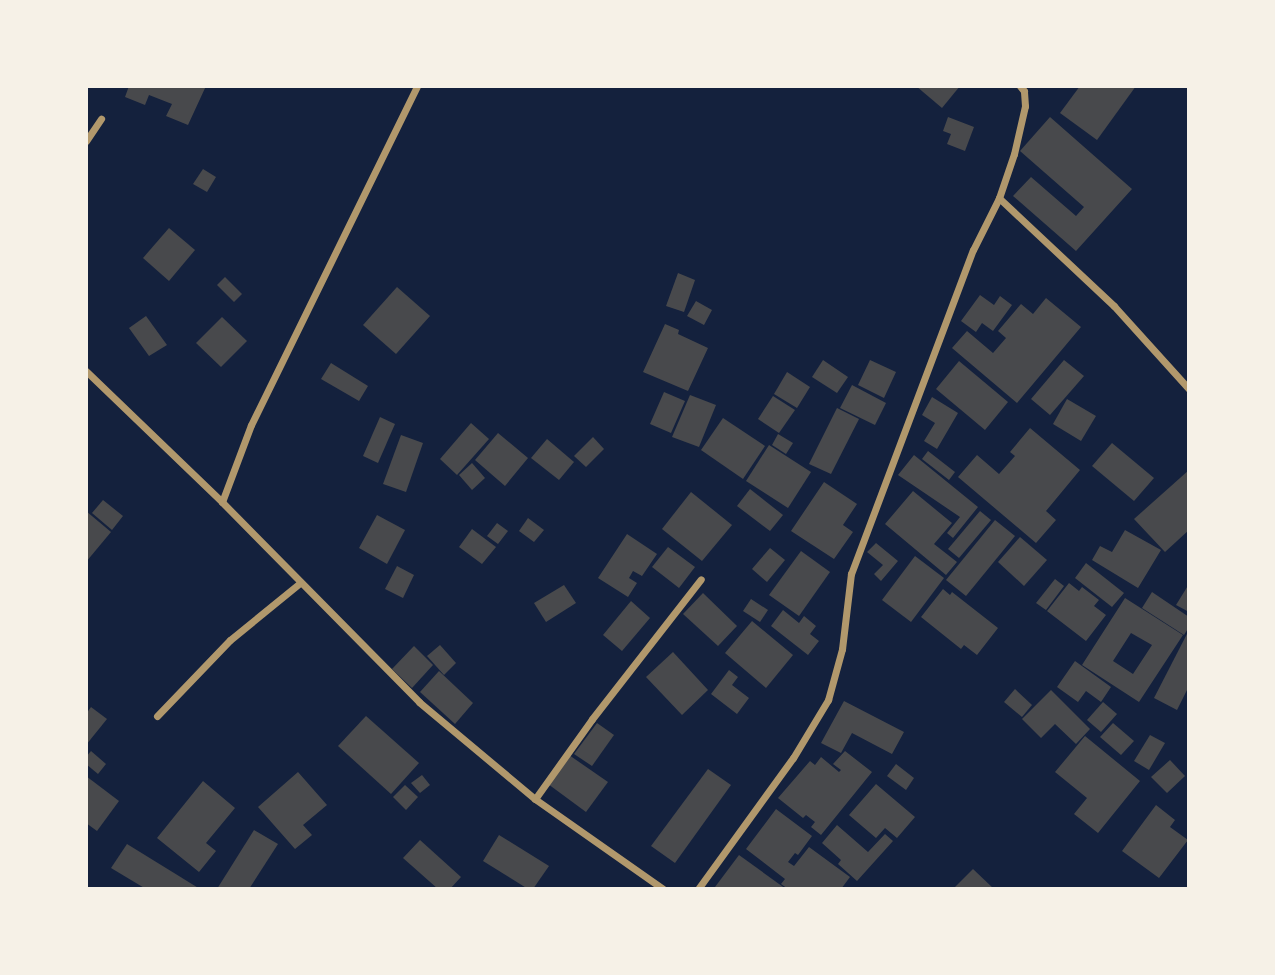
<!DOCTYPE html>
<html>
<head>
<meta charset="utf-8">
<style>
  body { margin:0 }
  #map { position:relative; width:1275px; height:975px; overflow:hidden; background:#14213d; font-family:Lato,sans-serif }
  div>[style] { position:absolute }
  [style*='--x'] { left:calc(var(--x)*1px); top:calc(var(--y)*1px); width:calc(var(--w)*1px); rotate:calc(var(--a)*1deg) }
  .building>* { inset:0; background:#48494c }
  .minor>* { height:7px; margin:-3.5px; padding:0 3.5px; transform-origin:3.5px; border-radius:3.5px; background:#b1986c }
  span { translate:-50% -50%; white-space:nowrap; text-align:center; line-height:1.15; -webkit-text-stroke:5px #f6f1e7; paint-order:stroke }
  .frame { position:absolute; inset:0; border:88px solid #f6f1e7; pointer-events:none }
</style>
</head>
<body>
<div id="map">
  <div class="building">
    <i style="clip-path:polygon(129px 86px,206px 86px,188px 125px,166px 116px,172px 104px,149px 95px,145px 105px,125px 97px)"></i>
    <i style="clip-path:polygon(916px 86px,960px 86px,942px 108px)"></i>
    <i style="clip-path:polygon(1080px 86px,1136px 86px,1097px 140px,1060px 113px)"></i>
    <i style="clip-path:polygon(948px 117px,974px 127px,965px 151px,947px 144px,951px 134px,943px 131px)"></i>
    <i style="clip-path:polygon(1050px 117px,1132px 189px,1076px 251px,1013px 196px,1031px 177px,1076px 216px,1084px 207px,1020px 151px)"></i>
    <i style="clip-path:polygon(203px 169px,216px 177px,207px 192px,193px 184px)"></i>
    <i style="clip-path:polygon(169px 228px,195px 250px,169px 281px,143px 258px)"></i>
    <i style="clip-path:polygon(678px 273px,695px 280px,684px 312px,666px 306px)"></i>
    <i style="clip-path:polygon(225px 277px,242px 294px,234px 302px,217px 285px)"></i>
    <i style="clip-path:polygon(397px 287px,430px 316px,396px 354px,363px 325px)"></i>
    <i style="clip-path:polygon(980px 295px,994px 305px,1000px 296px,1012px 305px,993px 331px,982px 323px,976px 332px,961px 321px)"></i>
    <i style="clip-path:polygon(1046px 298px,1081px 327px,1017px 403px,952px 348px,967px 331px,993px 353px,1006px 338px,998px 331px,1021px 304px,1033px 314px)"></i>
    <i style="clip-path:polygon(696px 301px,712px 310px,704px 325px,687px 316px)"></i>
    <i style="clip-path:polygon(146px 316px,167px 345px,149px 356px,129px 328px)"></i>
    <i style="clip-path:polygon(222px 317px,247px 341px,221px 367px,196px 343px)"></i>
    <i style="clip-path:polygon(665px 324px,679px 330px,678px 334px,708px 348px,688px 391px,643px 372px)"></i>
    <i style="clip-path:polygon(823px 360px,848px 377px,837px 393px,812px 377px)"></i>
    <i style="clip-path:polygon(870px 360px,896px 372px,884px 398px,858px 385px)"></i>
    <i style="clip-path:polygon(1064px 360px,1084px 376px,1050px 415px,1031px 399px)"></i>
    <i style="clip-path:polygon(959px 361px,1008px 402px,985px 430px,936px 389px)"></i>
    <i style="clip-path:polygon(331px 363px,368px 386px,359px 401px,321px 379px)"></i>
    <i style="clip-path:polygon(787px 372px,810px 387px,797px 408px,774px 394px)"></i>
    <i style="clip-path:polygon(852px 385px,886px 403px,875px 425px,840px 408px)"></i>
    <i style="clip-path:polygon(664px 392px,685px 401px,671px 433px,650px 424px)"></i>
    <i style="clip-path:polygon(690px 395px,716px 405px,699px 447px,672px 437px)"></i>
    <i style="clip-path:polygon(773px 396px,795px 410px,779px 433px,758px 419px)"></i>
    <i style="clip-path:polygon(932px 397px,958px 413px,937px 449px,924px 441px,935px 423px,922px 415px)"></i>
    <i style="clip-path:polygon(1067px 399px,1096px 416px,1081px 441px,1053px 424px)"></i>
    <i style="clip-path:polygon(837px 408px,859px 419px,831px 474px,809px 464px)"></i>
    <i style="clip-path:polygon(380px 417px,395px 424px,378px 463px,363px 456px)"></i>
    <i style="clip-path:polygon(723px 418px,765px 446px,743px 479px,701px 450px)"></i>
    <i style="clip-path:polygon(471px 423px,489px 439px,457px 475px,440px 459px)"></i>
    <i style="clip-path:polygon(1030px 428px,1080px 470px,1046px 511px,1056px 520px,1036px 543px,958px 477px,977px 455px,999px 474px,1015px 456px,1010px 452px)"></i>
    <i style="clip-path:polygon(498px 433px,528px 458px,505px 486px,475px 460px)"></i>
    <i style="clip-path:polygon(778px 434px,793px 443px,786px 454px,772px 445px)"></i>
    <i style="clip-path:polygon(401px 435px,423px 443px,406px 492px,383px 484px)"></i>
    <i style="clip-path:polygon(593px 437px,604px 449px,586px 467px,574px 456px)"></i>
    <i style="clip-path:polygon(547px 439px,574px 462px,559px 480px,531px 458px)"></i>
    <i style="clip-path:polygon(1112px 443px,1154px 478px,1134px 501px,1092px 466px)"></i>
    <i style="clip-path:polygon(769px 445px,811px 472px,788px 508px,746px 481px)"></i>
    <i style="clip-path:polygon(928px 451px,955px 472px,949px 480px,922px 459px)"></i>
    <i style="clip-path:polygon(914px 455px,978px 507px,953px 538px,947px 533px,960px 517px,898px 475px)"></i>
    <i style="clip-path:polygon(472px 463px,485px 478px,472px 490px,459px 475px)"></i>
    <i style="clip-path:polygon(1189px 470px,1189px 530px,1165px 552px,1134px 519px)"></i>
    <i style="clip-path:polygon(824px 482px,857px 504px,843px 525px,853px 532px,834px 559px,791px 531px)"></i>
    <i style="clip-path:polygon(750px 489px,783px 515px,770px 531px,737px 506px)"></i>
    <i style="clip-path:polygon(913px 491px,952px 523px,934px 544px,957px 562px,946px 575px,885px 524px)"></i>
    <i style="clip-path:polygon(691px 492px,732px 525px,702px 561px,662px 529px)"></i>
    <i style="clip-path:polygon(103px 500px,123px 516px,112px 530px,92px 513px)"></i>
    <i style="clip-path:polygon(86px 511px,111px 532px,86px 562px)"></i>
    <i style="clip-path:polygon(980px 511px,991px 520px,959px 558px,948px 549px)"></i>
    <i style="clip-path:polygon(377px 515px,405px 530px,387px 564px,359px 548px)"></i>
    <i style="clip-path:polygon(528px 518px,544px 530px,534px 542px,519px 531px)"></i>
    <i style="clip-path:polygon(995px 520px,1015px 536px,966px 596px,946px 580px)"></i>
    <i style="clip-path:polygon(497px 523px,508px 531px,498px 544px,487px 536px)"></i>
    <i style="clip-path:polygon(472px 529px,496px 547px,482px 564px,459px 547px)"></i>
    <i style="clip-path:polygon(1125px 530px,1161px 550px,1138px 588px,1092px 560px,1100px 546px,1112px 552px)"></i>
    <i style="clip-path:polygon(627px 534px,657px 554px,642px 576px,633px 571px,629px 578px,637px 583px,628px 597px,598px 578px)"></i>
    <i style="clip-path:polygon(1020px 537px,1047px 560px,1024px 586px,998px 562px)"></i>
    <i style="clip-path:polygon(876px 543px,898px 561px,881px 581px,874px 574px,883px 565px,867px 552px)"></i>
    <i style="clip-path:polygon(668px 547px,695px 567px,679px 588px,652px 567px)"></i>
    <i style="clip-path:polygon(770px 548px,785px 560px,767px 582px,752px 569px)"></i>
    <i style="clip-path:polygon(801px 551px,830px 572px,799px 616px,769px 595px)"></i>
    <i style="clip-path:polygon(915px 556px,944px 578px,911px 622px,882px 600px)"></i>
    <i style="clip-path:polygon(1086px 563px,1124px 593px,1112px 607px,1075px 578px)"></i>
    <i style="clip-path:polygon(397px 566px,414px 575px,403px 598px,385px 589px)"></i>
    <i style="clip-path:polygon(1055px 579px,1064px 586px,1046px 610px,1036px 603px)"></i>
    <i style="clip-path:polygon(1069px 583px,1079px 591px,1082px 587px,1099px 600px,1094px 606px,1106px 615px,1086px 641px,1047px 611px)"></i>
    <i style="clip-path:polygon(1189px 584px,1189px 612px,1176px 605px)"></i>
    <i style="clip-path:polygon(564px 585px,576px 603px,546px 622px,534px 603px)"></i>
    <i style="clip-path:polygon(943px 589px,950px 595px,952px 592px,998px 628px,977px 655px,964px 645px,961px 649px,921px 617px)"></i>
    <i style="clip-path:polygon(1152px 592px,1189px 617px,1189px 627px,1184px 635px,1142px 608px)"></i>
    <i style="clip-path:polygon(703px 593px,737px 626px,718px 646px,683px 614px)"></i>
    <i style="clip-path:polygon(evenodd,1125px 598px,1183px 635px,1139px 702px,1082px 665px,1125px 598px,1131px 633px,1152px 645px,1133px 674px,1113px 661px,1131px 633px)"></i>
    <i style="clip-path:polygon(751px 599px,768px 610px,760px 622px,743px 611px)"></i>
    <i style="clip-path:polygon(631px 601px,650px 618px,622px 651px,603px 635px)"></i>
    <i style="clip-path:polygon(783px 610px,799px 623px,804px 616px,816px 626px,810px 634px,819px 641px,808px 655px,771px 626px)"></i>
    <i style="clip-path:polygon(752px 621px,793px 655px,766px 688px,725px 653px)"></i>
    <i style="clip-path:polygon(1189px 630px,1189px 686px,1177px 710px,1154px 698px)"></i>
    <i style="clip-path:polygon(440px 645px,456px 663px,444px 675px,427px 656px)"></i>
    <i style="clip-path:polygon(414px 646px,433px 665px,412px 688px,392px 669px)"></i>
    <i style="clip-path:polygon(673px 652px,708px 690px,682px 715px,646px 677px)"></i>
    <i style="clip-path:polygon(1075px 661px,1111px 687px,1101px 702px,1086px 691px,1078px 702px,1057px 687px)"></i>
    <i style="clip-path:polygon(729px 670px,738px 677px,732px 685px,749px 698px,737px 714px,711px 694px)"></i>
    <i style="clip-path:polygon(439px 671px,473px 703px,455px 724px,420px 692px)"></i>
    <i style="clip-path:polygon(1015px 689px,1032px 705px,1022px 717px,1004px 702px)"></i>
    <i style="clip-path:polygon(1051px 690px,1090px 729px,1076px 744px,1055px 724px,1041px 738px,1022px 719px)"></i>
    <i style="clip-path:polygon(844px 701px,904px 732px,892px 754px,852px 733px,841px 753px,821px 743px)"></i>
    <i style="clip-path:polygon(1103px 702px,1117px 714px,1101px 732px,1087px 720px)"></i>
    <i style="clip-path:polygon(91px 707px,107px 719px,86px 745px,86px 714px)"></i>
    <i style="clip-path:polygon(366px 716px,419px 763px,391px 794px,338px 746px)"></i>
    <i style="clip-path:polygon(597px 723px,614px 735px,592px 766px,574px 754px)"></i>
    <i style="clip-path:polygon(1113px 723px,1134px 741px,1121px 755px,1100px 737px)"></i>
    <i style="clip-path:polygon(1150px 735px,1165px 743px,1149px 770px,1134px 761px)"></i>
    <i style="clip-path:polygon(1085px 736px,1140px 781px,1098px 833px,1074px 814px,1087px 798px,1055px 772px)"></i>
    <i style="clip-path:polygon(91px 751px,106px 764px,98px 774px,86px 764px,86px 757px)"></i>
    <i style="clip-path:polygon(845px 751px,872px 772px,821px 835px,811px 827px,815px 822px,806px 815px,803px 818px,778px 798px,810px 761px,815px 765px,821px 757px,839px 772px,841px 770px,833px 764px)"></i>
    <i style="clip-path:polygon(569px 755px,608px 782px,586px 812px,548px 784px)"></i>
    <i style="clip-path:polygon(1170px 760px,1185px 776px,1167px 793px,1151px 777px)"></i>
    <i style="clip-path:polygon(896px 764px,914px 778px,906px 790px,887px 776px)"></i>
    <i style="clip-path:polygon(708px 769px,731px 785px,675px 863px,651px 846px)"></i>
    <i style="clip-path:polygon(298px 772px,327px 805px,303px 825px,312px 835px,295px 849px,258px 807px)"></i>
    <i style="clip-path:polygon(422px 775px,430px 785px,420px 793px,411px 783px)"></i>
    <i style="clip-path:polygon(86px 776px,119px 801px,97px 831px,86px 823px)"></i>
    <i style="clip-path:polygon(203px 781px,235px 808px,206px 843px,216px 851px,199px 872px,157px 838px)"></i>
    <i style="clip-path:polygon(876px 784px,915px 817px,897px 838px,885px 828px,876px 838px,849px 815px)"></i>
    <i style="clip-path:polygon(405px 785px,418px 797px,406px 810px,393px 797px)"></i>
    <i style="clip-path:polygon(1156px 805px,1175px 820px,1170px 827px,1188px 840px,1159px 878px,1122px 851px)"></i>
    <i style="clip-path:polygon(776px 809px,812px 836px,798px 855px,795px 853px,788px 862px,794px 866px,809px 847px,850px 877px,841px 889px,788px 889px,781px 884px,785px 879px,746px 849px)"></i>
    <i style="clip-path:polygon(837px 825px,868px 852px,885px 834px,893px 841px,857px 881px,838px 864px,841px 860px,822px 843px)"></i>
    <i style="clip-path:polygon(254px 830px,278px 844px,249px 889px,217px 889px)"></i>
    <i style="clip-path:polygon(499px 835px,549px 866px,533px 889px,528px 889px,483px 861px)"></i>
    <i style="clip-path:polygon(420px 840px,461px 877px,450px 889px,438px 889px,403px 858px)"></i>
    <i style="clip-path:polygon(127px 844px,200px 889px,146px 889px,111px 868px)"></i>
    <i style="clip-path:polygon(739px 855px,786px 889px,719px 889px,715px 887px)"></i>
    <i style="clip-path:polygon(973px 869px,994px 889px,953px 889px)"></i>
  </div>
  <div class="minor">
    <i style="--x:86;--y:141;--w:27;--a:-56"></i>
    <i style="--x:999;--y:198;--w:158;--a:43.2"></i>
    <i style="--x:1114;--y:306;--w:112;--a:47.9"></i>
    <i style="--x:86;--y:371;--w:189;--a:43.9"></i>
    <i style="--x:222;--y:502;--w:281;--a:45.4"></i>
    <i style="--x:419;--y:702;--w:151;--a:39.9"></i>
    <i style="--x:535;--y:799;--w:156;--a:35.1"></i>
    <i style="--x:222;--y:502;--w:82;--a:-69.4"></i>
    <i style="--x:251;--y:425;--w:377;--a:-63.9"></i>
    <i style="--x:157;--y:716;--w:105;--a:-46.2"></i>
    <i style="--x:230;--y:640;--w:90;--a:-39.2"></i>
    <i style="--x:535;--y:799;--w:98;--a:-54.5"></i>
    <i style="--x:592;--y:719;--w:177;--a:-52.1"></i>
    <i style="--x:698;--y:889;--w:162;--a:-54.1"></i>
    <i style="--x:793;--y:758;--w:68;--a:-58.9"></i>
    <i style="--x:828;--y:700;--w:53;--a:-74.6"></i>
    <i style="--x:842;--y:649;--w:76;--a:-83.2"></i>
    <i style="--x:851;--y:574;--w:346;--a:-69.4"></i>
    <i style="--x:973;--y:250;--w:58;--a:-63.4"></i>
    <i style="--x:999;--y:198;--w:46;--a:-71.2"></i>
    <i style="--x:1014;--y:154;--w:49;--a:-77.1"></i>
    <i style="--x:1025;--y:106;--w:15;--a:-94"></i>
    <i style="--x:1024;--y:91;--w:6;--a:-129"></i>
  </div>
  <div class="frame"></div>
</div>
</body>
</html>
